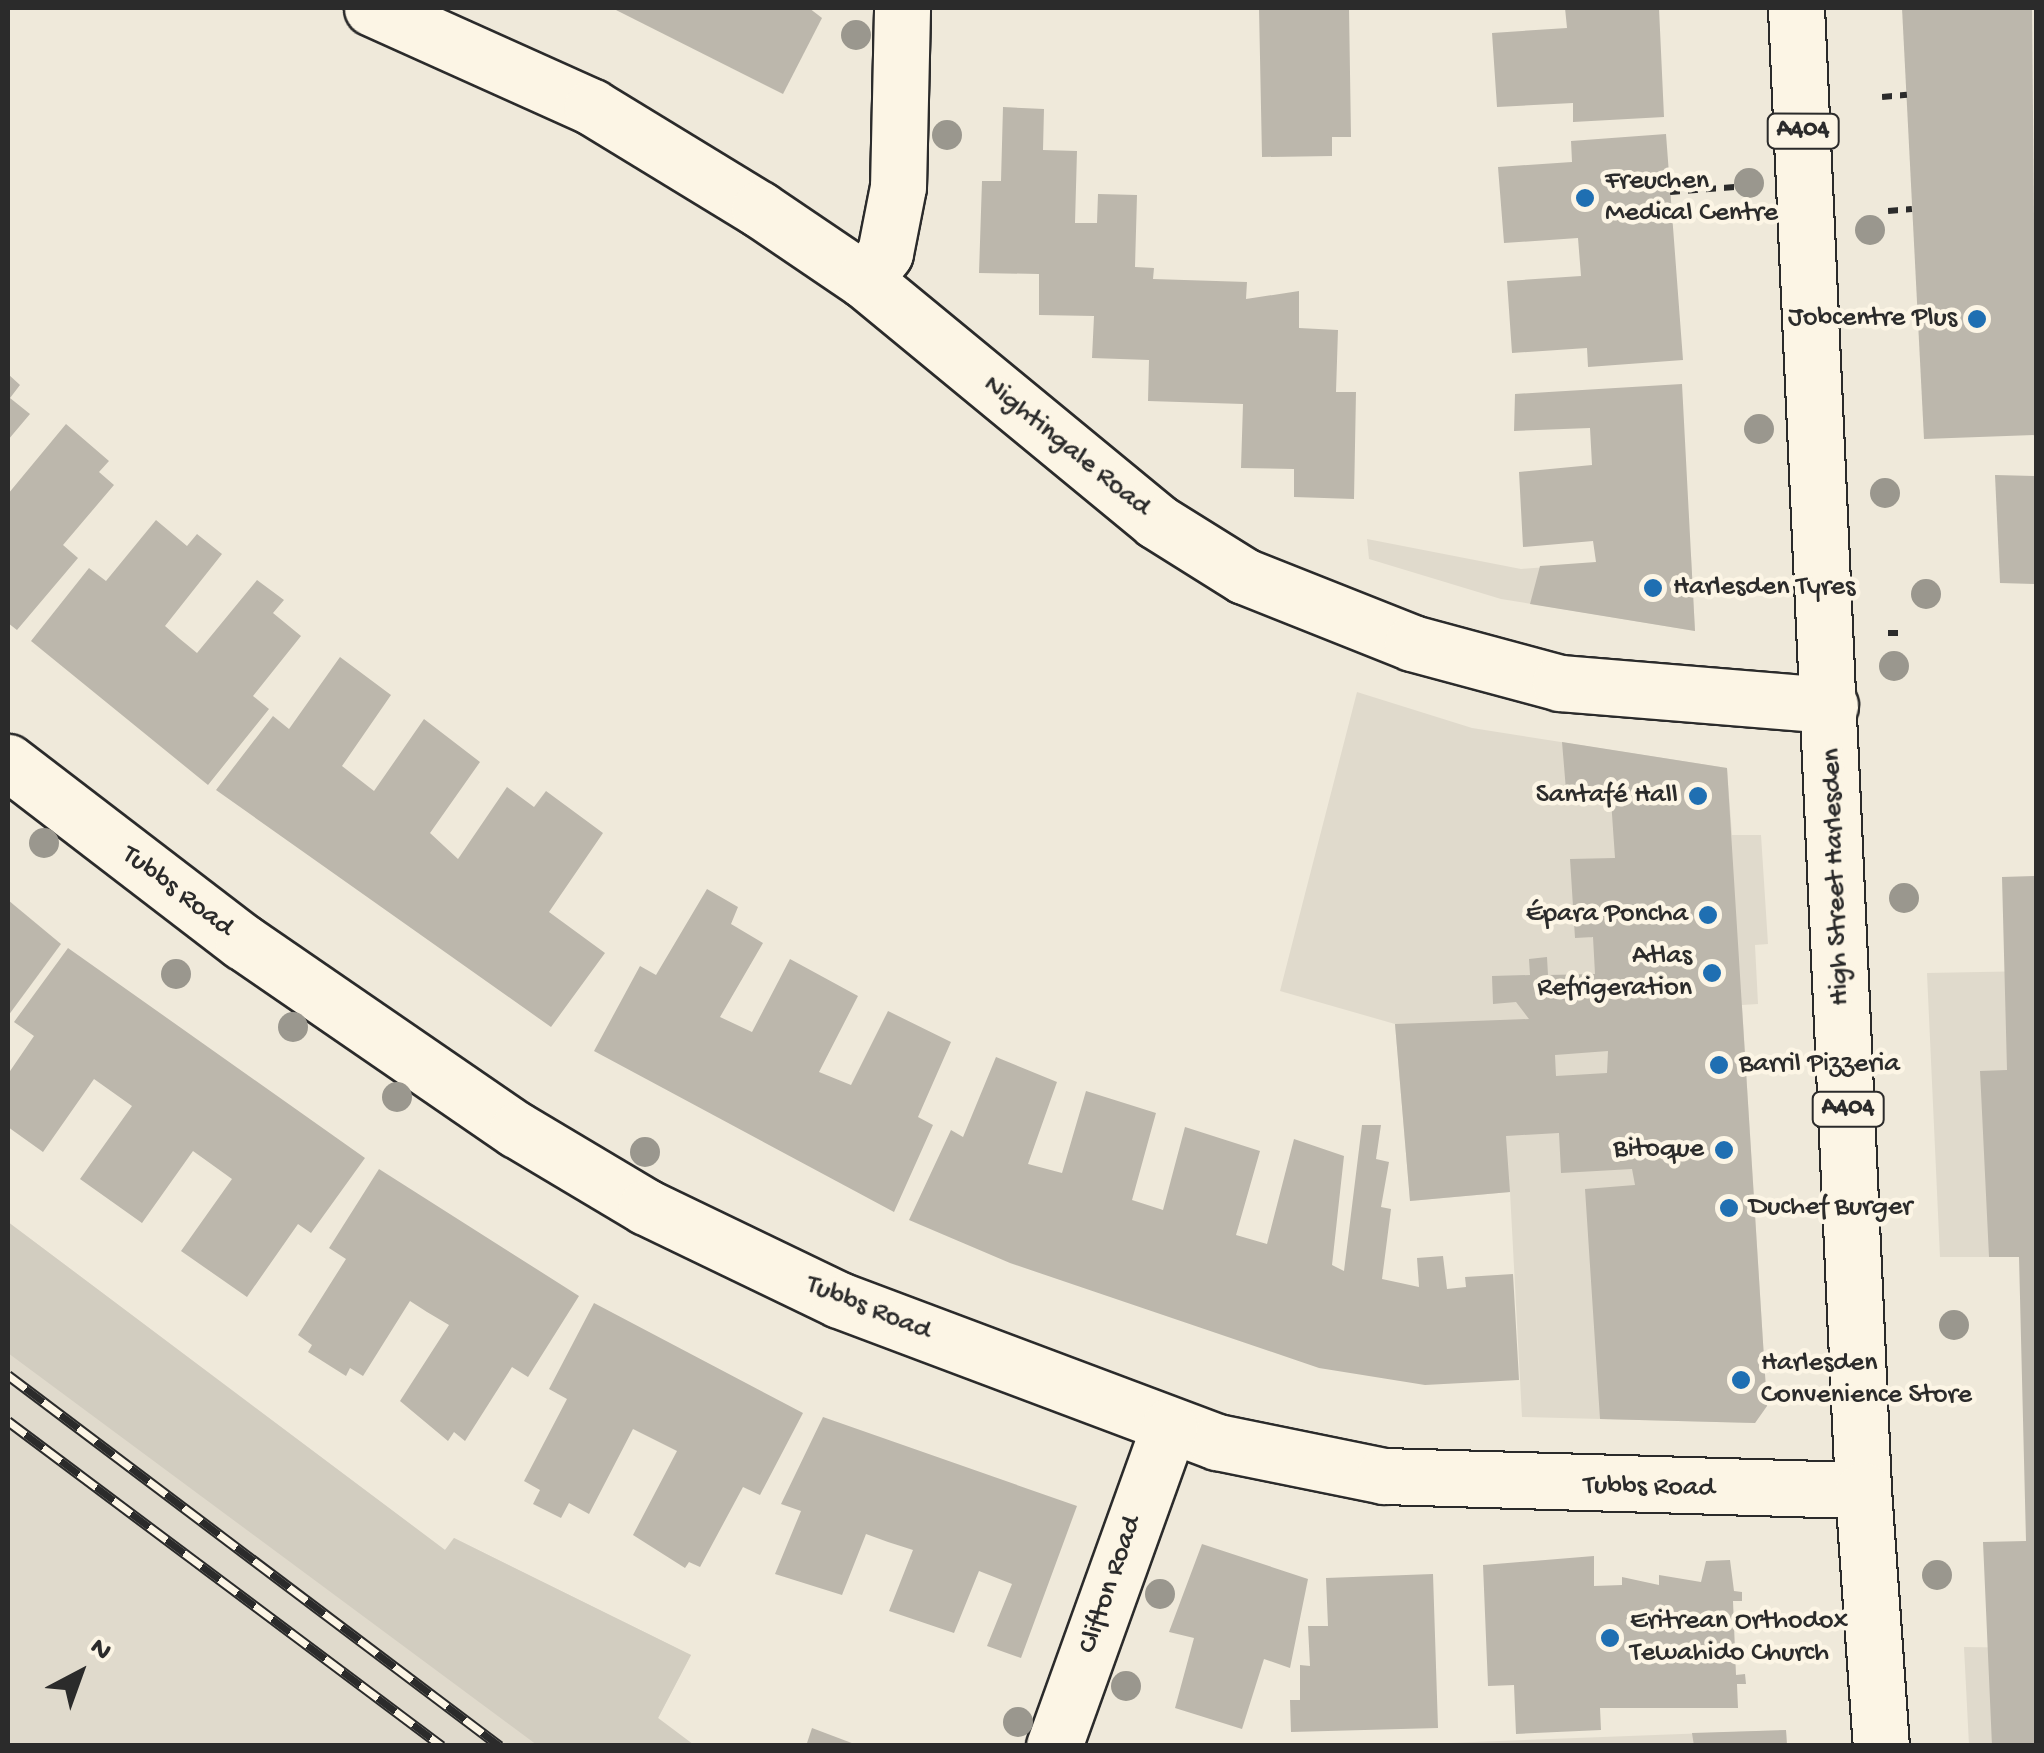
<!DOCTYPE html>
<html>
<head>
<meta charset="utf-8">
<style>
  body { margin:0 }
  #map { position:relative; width:2044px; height:1753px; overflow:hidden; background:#efe9da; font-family:"Gochi Hand",sans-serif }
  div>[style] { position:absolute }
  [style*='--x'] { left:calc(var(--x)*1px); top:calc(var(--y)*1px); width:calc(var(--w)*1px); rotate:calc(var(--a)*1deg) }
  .built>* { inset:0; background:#e0dacc }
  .green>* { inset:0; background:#d2cdc0 }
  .building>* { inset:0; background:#bcb7ac }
  .path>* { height:6px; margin-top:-3px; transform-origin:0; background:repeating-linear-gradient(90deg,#2b2b2b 0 10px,transparent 0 18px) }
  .roads { filter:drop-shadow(2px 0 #2b2b2b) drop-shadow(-2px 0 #2b2b2b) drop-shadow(0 2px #2b2b2b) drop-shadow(0 -2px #2b2b2b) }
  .minor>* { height:55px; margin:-27.5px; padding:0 27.5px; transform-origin:27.5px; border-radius:27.5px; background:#fcf5e5 }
  .primary>* { height:55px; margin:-27.5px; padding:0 27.5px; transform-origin:27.5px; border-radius:27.5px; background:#fcf5e5 }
  .rail>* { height:11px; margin-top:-5.5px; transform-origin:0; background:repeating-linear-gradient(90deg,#fcf5e5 0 22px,#2b2b2b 0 44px); box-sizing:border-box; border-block:2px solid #2b2b2b }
  .trees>* { width:30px; height:30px; margin:-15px; border-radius:50%; background:#9a978e }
  .dots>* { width:28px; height:28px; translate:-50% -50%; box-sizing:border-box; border:5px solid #fcf5e5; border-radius:50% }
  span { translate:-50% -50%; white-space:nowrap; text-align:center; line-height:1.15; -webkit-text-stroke:9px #fcf5e5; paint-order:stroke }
  .shield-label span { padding:2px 8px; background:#fcf5e5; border:2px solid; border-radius:8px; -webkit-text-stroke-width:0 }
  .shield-label { font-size:25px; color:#2b2b2b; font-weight:700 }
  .poi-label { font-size:28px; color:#2b2b2b }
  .left { translate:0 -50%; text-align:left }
  .right { translate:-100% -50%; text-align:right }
  .street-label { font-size:28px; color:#2b2b2b }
  .frame { position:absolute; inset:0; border:10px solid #2b2b2b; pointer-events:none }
  .north { position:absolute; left:30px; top:1623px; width:100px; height:100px; -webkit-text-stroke:8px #fcf5e5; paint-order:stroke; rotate:41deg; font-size:28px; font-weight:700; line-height:40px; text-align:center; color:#2b2b2b }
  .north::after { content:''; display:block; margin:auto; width:35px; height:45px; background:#2b2b2b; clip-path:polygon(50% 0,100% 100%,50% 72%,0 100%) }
</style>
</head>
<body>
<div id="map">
  <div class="built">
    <i style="clip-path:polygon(1367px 539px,1521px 569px,1691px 556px,1695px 631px,1501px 599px,1369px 559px)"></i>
    <i style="clip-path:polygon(1357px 692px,1472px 728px,1727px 768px,1732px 835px,1761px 835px,1768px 944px,1755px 945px,1758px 1004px,1742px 1005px,1767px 1406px,1755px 1423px,1522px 1417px,1510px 1192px,1410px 1201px,1395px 1024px,1280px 991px)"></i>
    <i style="clip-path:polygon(2036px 971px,2036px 1257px,1940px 1257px,1927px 973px)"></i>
    <i style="clip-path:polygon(8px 1222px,445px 1550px,454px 1538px,691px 1655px,658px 1718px,694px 1745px,8px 1745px)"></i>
    <i style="clip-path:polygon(1964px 1647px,2036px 1648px,2036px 1745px,1969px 1745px)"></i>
    <i style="clip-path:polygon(1786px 1730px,1787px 1745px,1370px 1746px)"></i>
  </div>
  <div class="green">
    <i style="clip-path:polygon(8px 1222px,445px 1550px,454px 1538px,691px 1655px,658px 1718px,694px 1745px,537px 1745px,8px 1353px)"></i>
  </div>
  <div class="building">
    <i style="clip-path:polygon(612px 8px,809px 8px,822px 18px,783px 94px)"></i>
    <i style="clip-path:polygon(1259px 8px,1349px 8px,1351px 137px,1332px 137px,1332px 156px,1262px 157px)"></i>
    <i style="clip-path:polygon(1565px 8px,1659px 8px,1664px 117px,1573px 122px,1573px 103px,1497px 107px,1492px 33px,1567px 28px)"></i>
    <i style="clip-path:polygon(1902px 8px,2032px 8px,2036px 435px,1924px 439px)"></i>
    <i style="clip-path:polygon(1003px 107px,1044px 109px,1043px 150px,1077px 151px,1075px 223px,1097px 223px,1098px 194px,1137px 195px,1135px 267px,1154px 268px,1153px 279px,1247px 282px,1246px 299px,1299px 291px,1299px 328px,1338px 330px,1336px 392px,1356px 392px,1354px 499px,1294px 497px,1294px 469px,1241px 468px,1243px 404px,1148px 401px,1149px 360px,1092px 358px,1094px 316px,1039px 315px,1039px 274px,979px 273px,982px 181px,1001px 181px)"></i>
    <i style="clip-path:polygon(1666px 134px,1683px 360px,1588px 367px,1587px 348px,1512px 353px,1507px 281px,1581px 276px,1578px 238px,1504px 243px,1498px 167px,1572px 162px,1571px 141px)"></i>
    <i style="clip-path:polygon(8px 374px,20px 385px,10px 398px,30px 414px,8px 440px)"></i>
    <i style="clip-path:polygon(1682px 384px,1695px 631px,1530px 604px,1540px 566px,1596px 562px,1593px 541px,1523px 547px,1519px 472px,1592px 465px,1590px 428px,1514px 431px,1515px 394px)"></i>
    <i style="clip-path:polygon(66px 424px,109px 461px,99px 472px,114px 485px,63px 545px,78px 558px,17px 630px,8px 623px,8px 494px)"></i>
    <i style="clip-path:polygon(1995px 475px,2036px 476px,2036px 584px,2000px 583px)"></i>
    <i style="clip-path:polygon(156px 520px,187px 546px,197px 534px,222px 554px,165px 626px,180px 639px,197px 653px,257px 580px,284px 600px,273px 613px,301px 636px,253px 696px,269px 709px,208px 785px,31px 641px,89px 568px,106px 581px)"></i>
    <i style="clip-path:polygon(340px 657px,391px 695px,342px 766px,374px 791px,424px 719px,480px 762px,430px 833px,458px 859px,507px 787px,534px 807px,546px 791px,603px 833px,549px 912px,605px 953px,551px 1027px,216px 790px,273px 716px,289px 729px)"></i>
    <i style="clip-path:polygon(evenodd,1562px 742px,1727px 768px,1767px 1406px,1755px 1423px,1600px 1419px,1585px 1189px,1635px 1185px,1632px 1169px,1561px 1173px,1559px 1133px,1506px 1136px,1510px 1192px,1410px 1201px,1395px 1024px,1529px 1019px,1516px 1002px,1493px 1004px,1492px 976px,1530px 975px,1529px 959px,1547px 957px,1548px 975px,1595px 974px,1593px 937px,1575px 938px,1570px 859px,1615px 858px,1611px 800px,1567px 802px,1562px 742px,1608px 1051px,1607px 1073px,1556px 1076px,1555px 1055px,1608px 1051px)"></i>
    <i style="clip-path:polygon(2036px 876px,2036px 1746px,1992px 1746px,1983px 1542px,2026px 1541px,2019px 1257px,1989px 1257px,1980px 1071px,2007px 1070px,2002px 877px)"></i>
    <i style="clip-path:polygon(707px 889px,738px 907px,731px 924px,763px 943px,720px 1017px,752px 1032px,790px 959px,858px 996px,819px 1072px,851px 1085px,888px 1011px,951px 1042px,918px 1117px,933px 1125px,894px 1212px,594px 1051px,640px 966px,656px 975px)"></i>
    <i style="clip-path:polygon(8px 900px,61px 944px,8px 1016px)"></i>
    <i style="clip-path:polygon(68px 948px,365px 1158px,311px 1233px,298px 1224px,247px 1297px,181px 1251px,232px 1179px,193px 1151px,142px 1223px,80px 1179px,132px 1106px,94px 1079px,43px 1152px,8px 1127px,8px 1074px,34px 1036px,14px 1022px)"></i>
    <i style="clip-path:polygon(996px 1057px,1057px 1082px,1028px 1164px,1062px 1173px,1086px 1091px,1156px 1113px,1132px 1200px,1163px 1210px,1185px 1127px,1260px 1151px,1236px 1235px,1267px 1244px,1294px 1139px,1344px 1156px,1332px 1265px,1344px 1271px,1362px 1125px,1381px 1125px,1376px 1159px,1389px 1162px,1381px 1207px,1391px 1209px,1382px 1279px,1419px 1287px,1417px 1258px,1443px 1256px,1447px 1289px,1466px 1287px,1465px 1277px,1513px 1274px,1519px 1380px,1425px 1385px,1319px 1368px,1010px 1263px,909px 1220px,951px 1130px,963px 1137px)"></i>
    <i style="clip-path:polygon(379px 1169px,579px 1296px,528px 1377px,512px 1367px,465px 1441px,454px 1432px,448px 1441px,400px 1401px,449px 1325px,427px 1312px,410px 1301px,363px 1376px,350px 1368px,346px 1376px,308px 1352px,312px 1345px,298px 1335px,346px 1259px,329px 1248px)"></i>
    <i style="clip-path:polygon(594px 1303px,803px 1413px,760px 1495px,743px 1487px,700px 1567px,689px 1562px,685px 1568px,633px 1535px,677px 1451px,633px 1429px,589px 1514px,569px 1503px,561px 1518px,533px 1504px,540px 1490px,524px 1481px,567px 1399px,549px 1389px)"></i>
    <i style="clip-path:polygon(823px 1417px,1077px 1506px,1021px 1658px,987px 1646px,1012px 1584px,979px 1571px,954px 1633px,889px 1611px,913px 1550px,888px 1542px,866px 1534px,842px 1595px,775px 1574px,801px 1511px,781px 1504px)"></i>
    <i style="clip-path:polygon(1202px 1544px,1308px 1579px,1290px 1668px,1264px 1659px,1242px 1729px,1175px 1708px,1194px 1638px,1169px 1632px)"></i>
    <i style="clip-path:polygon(1594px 1556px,1594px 1586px,1622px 1585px,1622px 1577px,1659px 1585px,1659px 1575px,1701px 1582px,1706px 1561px,1730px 1560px,1734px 1591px,1742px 1592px,1742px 1601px,1733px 1601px,1736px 1675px,1745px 1674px,1746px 1684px,1737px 1684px,1738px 1708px,1600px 1708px,1601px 1730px,1516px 1734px,1514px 1685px,1488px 1686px,1483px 1565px)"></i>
    <i style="clip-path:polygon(1433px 1574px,1438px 1728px,1291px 1732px,1290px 1700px,1300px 1700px,1300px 1665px,1310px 1666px,1308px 1626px,1328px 1626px,1326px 1578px)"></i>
    <i style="clip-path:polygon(812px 1728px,857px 1745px,857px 1746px,806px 1746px)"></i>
    <i style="clip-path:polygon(1786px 1730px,1787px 1746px,1694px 1746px,1692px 1733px)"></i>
  </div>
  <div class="path">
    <i style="--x:1882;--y:97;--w:25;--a:-5"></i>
    <i style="--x:1670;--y:192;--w:65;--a:-4.4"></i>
    <i style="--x:1888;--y:211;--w:24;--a:-5"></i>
    <i style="--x:1888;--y:633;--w:14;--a:0"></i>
  </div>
  <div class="roads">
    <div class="minor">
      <i style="--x:372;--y:8;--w:241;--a:24.2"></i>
      <i style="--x:592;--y:107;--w:196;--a:31.4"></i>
      <i style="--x:759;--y:209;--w:127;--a:34.1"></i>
      <i style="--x:864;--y:280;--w:379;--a:39.5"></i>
      <i style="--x:1156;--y:521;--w:104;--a:32"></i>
      <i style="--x:1244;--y:576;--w:181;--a:21.7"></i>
      <i style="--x:1412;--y:643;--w:153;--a:15.1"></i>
      <i style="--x:1560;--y:683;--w:271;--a:4.7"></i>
      <i style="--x:864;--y:280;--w:34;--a:-52"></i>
      <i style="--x:885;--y:253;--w:67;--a:-78.9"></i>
      <i style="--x:898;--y:187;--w:179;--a:-88.7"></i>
      <i style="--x:8;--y:762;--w:296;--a:37.5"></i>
      <i style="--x:243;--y:942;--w:332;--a:34.5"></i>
      <i style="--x:517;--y:1130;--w:150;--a:30.8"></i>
      <i style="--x:646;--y:1207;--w:214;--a:25.7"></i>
      <i style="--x:839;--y:1300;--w:404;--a:20.6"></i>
      <i style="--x:1217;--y:1442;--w:170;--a:11.5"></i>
      <i style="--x:1384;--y:1476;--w:479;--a:1.7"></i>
      <i style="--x:1054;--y:1746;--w:340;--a:-70.2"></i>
    </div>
    <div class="primary">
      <i style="--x:1796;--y:8;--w:1484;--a:87.41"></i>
      <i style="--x:1863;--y:1490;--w:257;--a:86"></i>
    </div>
  </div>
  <div class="rail">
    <i style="--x:8;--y:1375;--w:616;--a:37.02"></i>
    <i style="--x:8;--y:1421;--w:542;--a:36.83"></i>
  </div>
  <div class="trees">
    <i style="left:856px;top:35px"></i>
    <i style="left:947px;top:135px"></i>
    <i style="left:1749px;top:183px"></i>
    <i style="left:1870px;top:230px"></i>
    <i style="left:1759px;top:429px"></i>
    <i style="left:1885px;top:493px"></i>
    <i style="left:1926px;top:594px"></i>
    <i style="left:1894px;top:666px"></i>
    <i style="left:44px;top:843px"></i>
    <i style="left:1904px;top:898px"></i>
    <i style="left:176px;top:974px"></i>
    <i style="left:293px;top:1027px"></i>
    <i style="left:397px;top:1097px"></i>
    <i style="left:645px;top:1152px"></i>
    <i style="left:1954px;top:1325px"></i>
    <i style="left:1937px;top:1575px"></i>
    <i style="left:1160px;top:1594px"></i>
    <i style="left:1126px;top:1686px"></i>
    <i style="left:1018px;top:1722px"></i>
  </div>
  <div class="dots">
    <i style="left:1585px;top:198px;background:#1f6fb2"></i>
    <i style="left:1977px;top:319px;background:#1f6fb2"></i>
    <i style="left:1653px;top:588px;background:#1f6fb2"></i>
    <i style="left:1698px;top:796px;background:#1f6fb2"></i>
    <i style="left:1708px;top:915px;background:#1f6fb2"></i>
    <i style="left:1712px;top:973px;background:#1f6fb2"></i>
    <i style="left:1719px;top:1065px;background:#1f6fb2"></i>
    <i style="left:1724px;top:1150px;background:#1f6fb2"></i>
    <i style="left:1729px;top:1208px;background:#1f6fb2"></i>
    <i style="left:1741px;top:1380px;background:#1f6fb2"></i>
    <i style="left:1610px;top:1638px;background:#1f6fb2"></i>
  </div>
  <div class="shield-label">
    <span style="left:1803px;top:131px">A404</span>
    <span style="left:1848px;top:1109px">A404</span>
  </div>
  <div class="poi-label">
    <span class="left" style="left:1605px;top:198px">Freuchen<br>Medical Centre</span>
    <span class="right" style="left:1957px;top:319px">Jobcentre Plus</span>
    <span class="left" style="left:1673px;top:588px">Harlesden Tyres</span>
    <span class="right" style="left:1678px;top:796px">Santafé Hall</span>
    <span class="right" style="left:1688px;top:915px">Épara Poncha</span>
    <span class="right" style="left:1692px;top:973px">Atlas<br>Refrigeration</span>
    <span class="left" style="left:1739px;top:1065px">Barril Pizzeria</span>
    <span class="right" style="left:1704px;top:1150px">Bitoque</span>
    <span class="left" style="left:1749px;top:1208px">Duchef Burger</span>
    <span class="left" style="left:1761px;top:1380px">Harlesden<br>Convenience Store</span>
    <span class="left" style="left:1630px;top:1638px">Eritrean Orthodox<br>Tewahido Church</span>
  </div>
  <div class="street-label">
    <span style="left:1066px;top:447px;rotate:39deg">Nightingale Road</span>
    <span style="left:1837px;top:877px;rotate:-92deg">High Street Harlesden</span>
    <span style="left:177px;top:892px;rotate:37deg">Tubbs Road</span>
    <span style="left:868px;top:1309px;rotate:22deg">Tubbs Road</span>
    <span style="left:1649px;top:1488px;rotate:1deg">Tubbs Road</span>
    <span style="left:1111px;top:1585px;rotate:-71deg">Clifton Road</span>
  </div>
  <div class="frame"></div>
  <div class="north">N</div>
</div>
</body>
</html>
